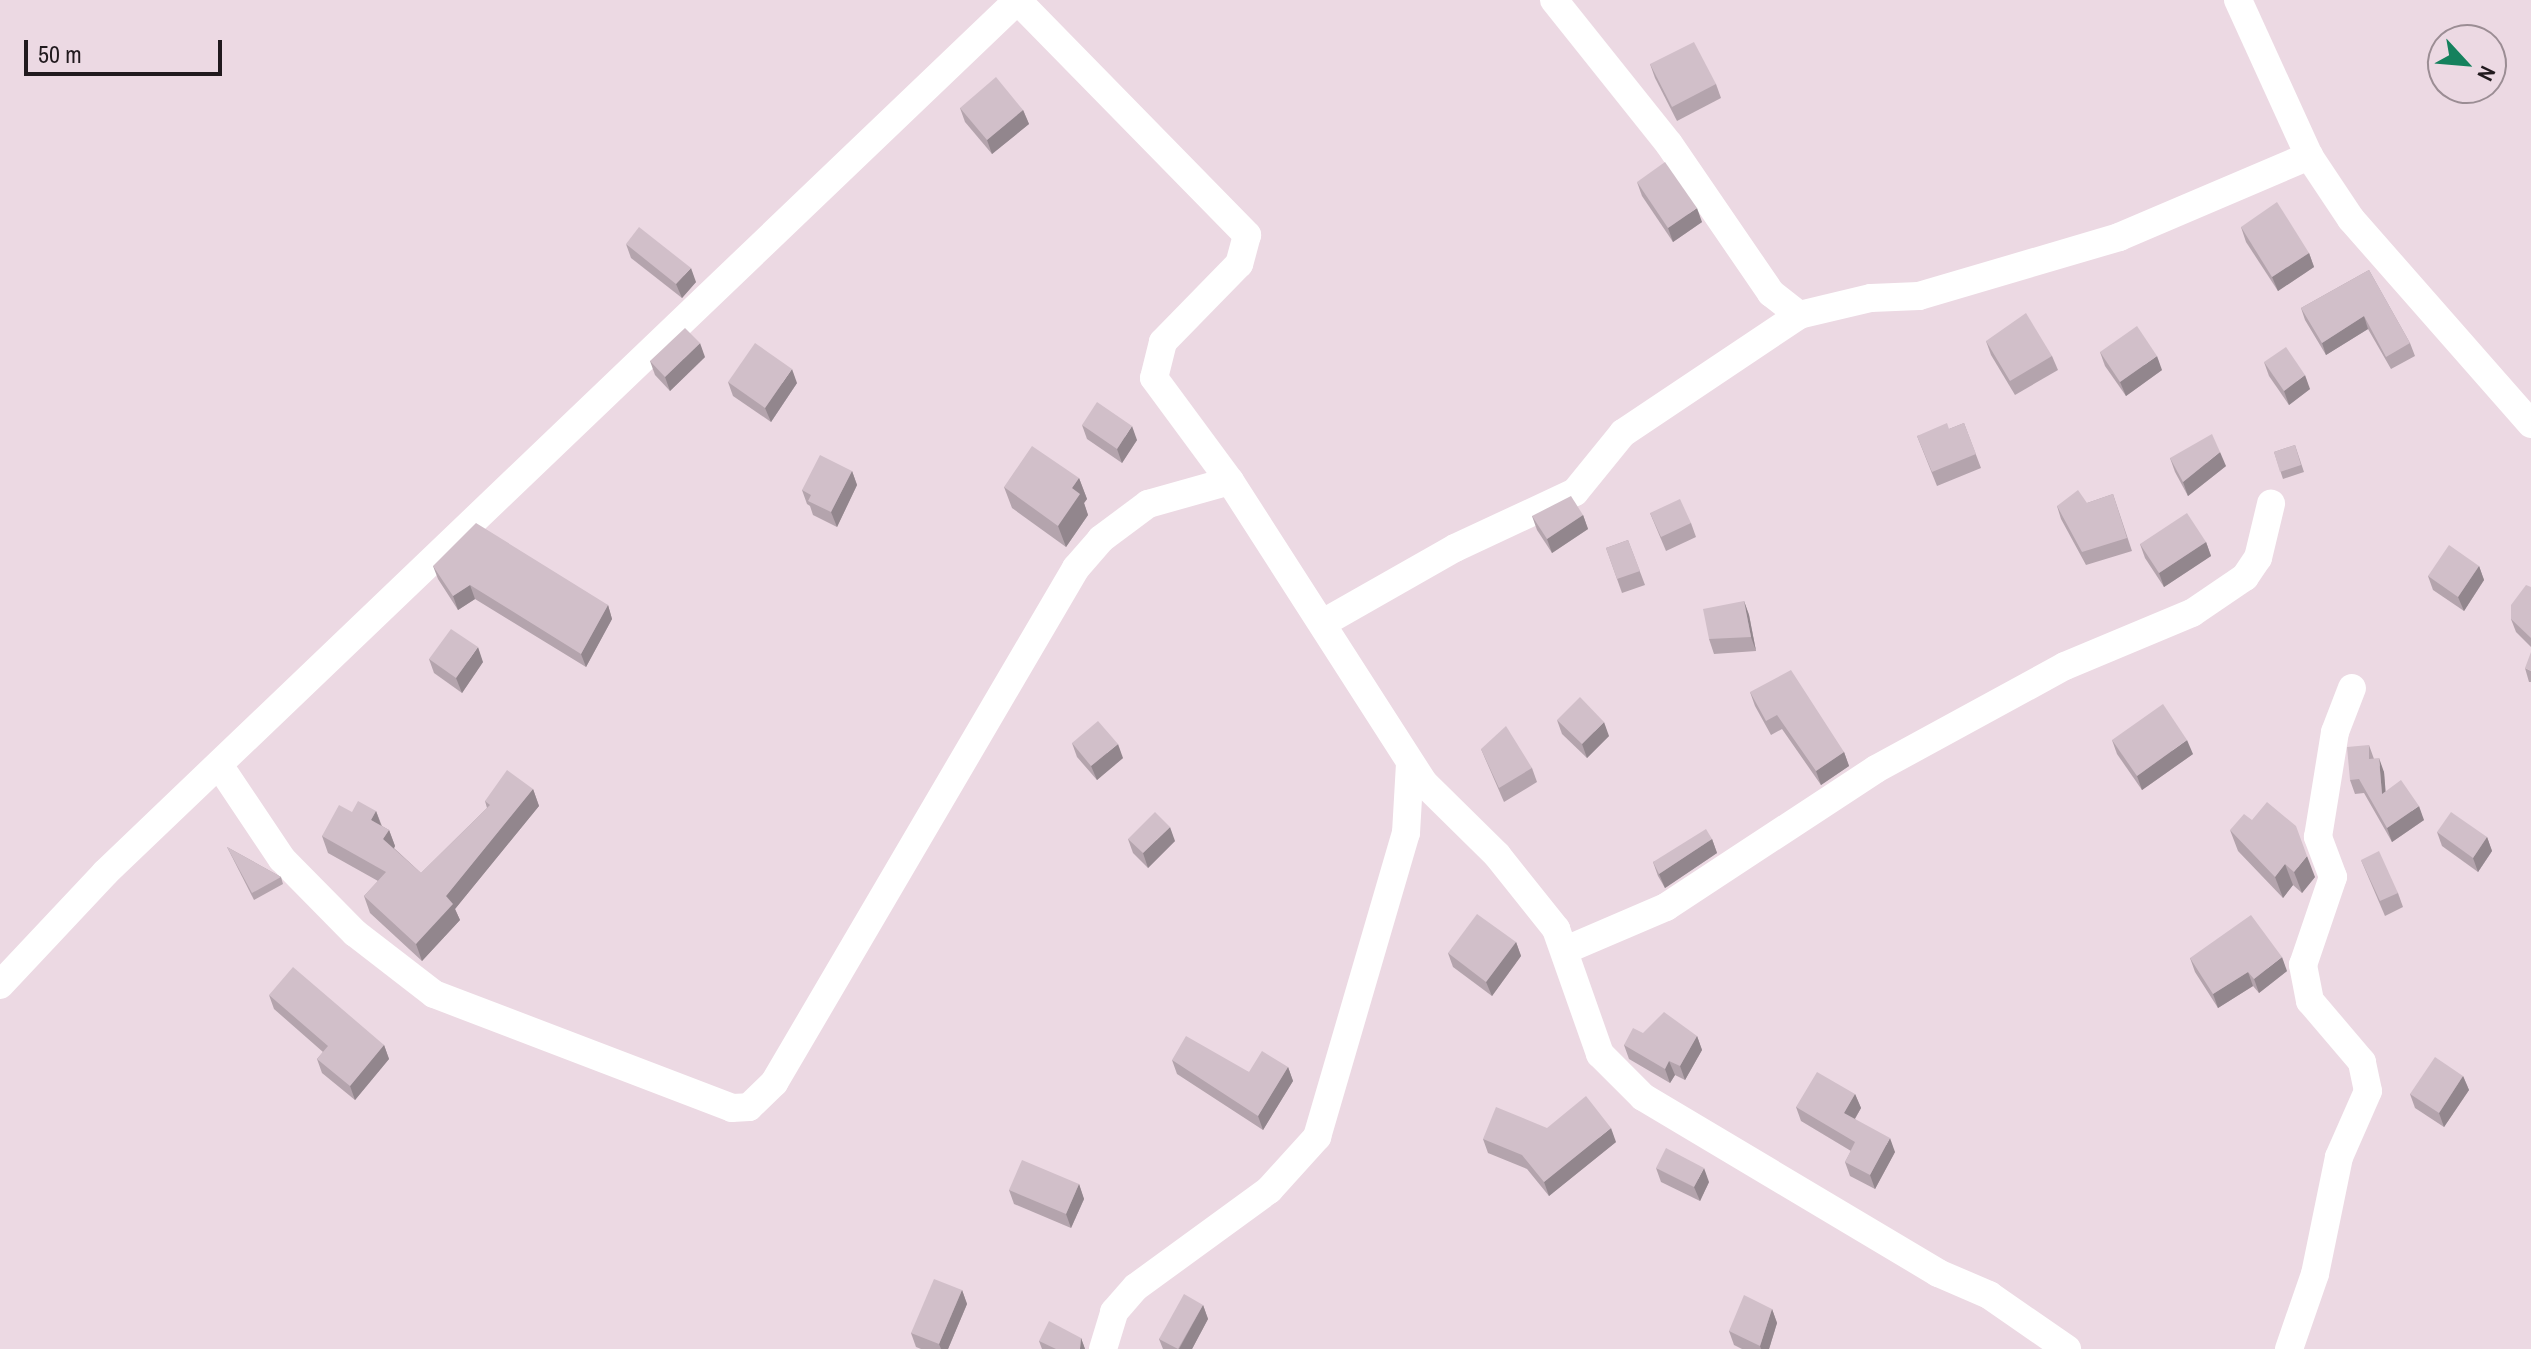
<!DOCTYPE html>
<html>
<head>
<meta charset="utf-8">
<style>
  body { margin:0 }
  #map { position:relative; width:2531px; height:1349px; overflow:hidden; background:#ecd9e3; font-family:"Archivo Narrow",sans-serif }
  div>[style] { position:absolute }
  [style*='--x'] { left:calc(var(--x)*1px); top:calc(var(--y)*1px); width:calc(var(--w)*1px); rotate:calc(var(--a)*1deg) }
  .street>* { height:28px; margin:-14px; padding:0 14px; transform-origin:14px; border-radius:14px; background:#fff }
  .wall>* { inset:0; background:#b4a4ad }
  .shaded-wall>* { inset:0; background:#92868d }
  .building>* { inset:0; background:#d1bfc9 }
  span { translate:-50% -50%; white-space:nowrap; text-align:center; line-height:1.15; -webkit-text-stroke:8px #ecd9e3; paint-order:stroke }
  .north { position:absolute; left:2427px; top:24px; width:80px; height:80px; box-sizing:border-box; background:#ecd9e3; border:2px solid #9b8d94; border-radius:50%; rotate:116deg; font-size:22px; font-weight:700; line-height:32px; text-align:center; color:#211a1e }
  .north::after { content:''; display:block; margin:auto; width:28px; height:36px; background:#15815d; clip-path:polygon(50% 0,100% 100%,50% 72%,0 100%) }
  .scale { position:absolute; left:24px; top:40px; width:198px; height:36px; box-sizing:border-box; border:4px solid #211a1e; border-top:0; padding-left:10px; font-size:24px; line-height:28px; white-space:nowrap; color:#211a1e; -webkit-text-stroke:6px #ecd9e3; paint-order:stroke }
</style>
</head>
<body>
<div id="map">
  <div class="street">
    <i style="--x:1017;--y:0;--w:329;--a:45.6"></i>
    <i style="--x:1247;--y:235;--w:30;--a:105"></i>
    <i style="--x:1239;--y:264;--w:109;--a:134.3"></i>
    <i style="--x:1163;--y:342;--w:37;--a:104"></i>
    <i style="--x:1154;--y:378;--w:128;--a:53.6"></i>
    <i style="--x:1230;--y:481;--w:359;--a:57.3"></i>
    <i style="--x:1424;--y:783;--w:103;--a:44.6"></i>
    <i style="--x:1497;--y:855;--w:95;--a:51.4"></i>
    <i style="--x:1556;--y:929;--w:133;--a:70.6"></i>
    <i style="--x:1600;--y:1054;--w:61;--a:45"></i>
    <i style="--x:1643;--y:1097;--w:344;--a:30.8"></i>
    <i style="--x:1938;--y:1273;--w:56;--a:23.3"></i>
    <i style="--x:1989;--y:1295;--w:95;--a:34.7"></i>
    <i style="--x:1554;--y:0;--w:184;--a:51.4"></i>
    <i style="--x:1669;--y:144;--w:181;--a:55.6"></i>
    <i style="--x:1771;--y:293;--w:36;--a:38"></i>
    <i style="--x:1799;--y:315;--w:74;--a:-13.3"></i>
    <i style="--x:1871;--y:298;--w:48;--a:-2.4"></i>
    <i style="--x:1919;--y:296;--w:209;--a:-16.4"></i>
    <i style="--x:2119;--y:237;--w:207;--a:-23.1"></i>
    <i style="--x:2238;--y:0;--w:171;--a:65.5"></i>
    <i style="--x:2309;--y:156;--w:76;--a:56.3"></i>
    <i style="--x:2351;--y:219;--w:273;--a:48.7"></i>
    <i style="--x:1323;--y:623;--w:152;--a:-29.6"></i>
    <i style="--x:1455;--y:548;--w:132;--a:-25"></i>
    <i style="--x:1575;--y:492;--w:76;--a:-50.9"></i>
    <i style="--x:1623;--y:433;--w:212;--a:-33.8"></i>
    <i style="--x:219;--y:765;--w:113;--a:56.2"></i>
    <i style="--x:282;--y:859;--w:104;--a:45.4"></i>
    <i style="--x:355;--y:933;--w:100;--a:37.7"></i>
    <i style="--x:434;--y:994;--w:319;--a:20.9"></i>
    <i style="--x:732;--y:1108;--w:17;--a:-3"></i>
    <i style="--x:749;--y:1107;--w:35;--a:-44"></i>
    <i style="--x:774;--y:1083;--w:597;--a:-59.61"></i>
    <i style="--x:1076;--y:568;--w:38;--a:-49"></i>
    <i style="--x:1101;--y:539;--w:59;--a:-36.7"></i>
    <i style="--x:1148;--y:504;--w:85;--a:-15.7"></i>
    <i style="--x:1568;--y:949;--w:107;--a:-23.2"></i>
    <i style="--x:1666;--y:907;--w:251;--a:-33.3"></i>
    <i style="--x:1876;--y:769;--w:215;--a:-28.6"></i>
    <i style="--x:2065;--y:666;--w:138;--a:-22.7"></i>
    <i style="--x:2192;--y:613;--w:64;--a:-34.2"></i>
    <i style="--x:2245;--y:577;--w:23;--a:-56"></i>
    <i style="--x:2258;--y:558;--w:56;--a:-76.5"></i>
    <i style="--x:0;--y:985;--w:154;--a:-46.8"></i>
    <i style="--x:105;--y:873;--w:1263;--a:-43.72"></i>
    <i style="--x:1103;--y:1349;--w:39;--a:-73"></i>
    <i style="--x:1114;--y:1312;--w:33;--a:-49"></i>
    <i style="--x:1136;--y:1287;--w:165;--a:-36.1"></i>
    <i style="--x:1269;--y:1190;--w:72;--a:-47.8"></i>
    <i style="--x:1317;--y:1137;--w:317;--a:-73.7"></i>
    <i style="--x:1406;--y:833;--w:70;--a:-86.7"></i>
    <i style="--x:2289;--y:1349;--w:79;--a:-70.9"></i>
    <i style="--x:2315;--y:1274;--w:119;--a:-78.4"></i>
    <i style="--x:2339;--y:1157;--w:72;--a:-66.3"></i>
    <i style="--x:2368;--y:1091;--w:30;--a:-102"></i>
    <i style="--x:2362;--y:1062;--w:80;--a:-130.4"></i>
    <i style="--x:2310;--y:1001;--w:37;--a:-101"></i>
    <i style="--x:2303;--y:965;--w:93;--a:-71.2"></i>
    <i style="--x:2333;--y:877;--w:43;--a:-110.6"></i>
    <i style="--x:2318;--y:837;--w:106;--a:-80.8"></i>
    <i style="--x:2335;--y:732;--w:47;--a:-68.9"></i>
  </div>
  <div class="wall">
    <i style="clip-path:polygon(1650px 64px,1716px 84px,1721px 98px,1677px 121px,1655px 78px)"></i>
    <i style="clip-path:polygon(960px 108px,1023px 110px,1029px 124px,992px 154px,965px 122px)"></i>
    <i style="clip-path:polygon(1637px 182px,1702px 222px,1673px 242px,1642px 196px)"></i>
    <i style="clip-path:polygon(2241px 227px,2309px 253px,2314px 267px,2278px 291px,2246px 242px)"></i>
    <i style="clip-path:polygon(626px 244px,696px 282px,682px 298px,631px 258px)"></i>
    <i style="clip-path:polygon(2369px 270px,2410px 343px,2415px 356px,2391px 369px,2368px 329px,2326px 355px,2305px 320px,2301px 308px)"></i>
    <i style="clip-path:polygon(1986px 341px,2052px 356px,2058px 370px,2015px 395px,1991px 355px)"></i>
    <i style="clip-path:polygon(2100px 352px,2162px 370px,2126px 396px,2105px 366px)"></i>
    <i style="clip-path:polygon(705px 357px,670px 391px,655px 375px,650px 361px)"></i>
    <i style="clip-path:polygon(2264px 362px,2310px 389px,2289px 405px,2269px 376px)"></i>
    <i style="clip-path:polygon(728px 382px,797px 383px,771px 422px,733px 396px)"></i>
    <i style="clip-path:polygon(1964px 423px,1981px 468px,1937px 486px,1917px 436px,1949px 429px)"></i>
    <i style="clip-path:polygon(1082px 425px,1137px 440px,1122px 463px,1087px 439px)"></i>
    <i style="clip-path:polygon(2295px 445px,2304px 472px,2283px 479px,2274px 452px)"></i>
    <i style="clip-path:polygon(2170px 458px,2226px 466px,2188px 496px,2175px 472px)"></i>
    <i style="clip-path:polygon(852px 471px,857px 485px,837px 527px,813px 515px,810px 506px,807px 504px,802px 490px)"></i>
    <i style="clip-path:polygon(1079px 478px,1087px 499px,1084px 503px,1088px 515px,1066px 547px,1012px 508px,1004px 487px)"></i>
    <i style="clip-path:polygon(2113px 494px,2132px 551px,2086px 565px,2061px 519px,2057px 506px,2087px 503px)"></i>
    <i style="clip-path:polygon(1650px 513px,1691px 523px,1696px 537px,1666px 551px)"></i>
    <i style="clip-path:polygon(1583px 515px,1588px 529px,1552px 553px,1537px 530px,1532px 516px)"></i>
    <i style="clip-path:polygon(1628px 540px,1645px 585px,1622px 593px,1606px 548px)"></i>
    <i style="clip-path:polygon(2206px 542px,2211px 556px,2164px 587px,2145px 558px,2140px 544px)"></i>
    <i style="clip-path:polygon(433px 566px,608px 605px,612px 619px,586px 667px,475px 599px,458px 610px,438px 579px)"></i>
    <i style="clip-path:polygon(2479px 566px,2484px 580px,2464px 611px,2433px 590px,2428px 576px)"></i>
    <i style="clip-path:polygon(2531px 587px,2531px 647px,2516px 632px,2511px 619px)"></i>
    <i style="clip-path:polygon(1744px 601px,1749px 615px,1756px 651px,1714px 654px,1709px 639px)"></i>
    <i style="clip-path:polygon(429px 659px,483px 662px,462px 693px,434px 673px)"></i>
    <i style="clip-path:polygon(2525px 668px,2531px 671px,2531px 682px,2529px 682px)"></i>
    <i style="clip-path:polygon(1750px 692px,1844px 752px,1849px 766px,1821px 785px,1782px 729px,1771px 735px,1755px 706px)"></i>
    <i style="clip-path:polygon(1557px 720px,1609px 736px,1587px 758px,1562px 734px)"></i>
    <i style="clip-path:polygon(2112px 740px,2193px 754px,2142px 790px,2117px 754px)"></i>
    <i style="clip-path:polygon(1072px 743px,1123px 758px,1097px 780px,1077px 757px)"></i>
    <i style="clip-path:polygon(2369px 745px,2374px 759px,2384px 772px,2385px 791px,2424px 820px,2392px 842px,2364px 793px,2355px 794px,2350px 780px)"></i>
    <i style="clip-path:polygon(1481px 749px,1532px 768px,1537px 782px,1504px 802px)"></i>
    <i style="clip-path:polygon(533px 789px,539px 806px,455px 909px,460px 920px,422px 961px,370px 913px,364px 896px,378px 881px,328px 853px,322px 836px,352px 812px,376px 811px,382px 826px,389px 830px,395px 846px,394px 848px,421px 873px,487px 808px,485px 801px)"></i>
    <i style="clip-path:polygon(2230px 830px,2315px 877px,2302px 893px,2293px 885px,2283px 898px,2238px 851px)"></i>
    <i style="clip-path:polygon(2437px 832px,2487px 837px,2492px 851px,2478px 872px,2442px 846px)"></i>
    <i style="clip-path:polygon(1128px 839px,1175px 841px,1148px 868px,1133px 853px)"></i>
    <i style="clip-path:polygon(1712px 839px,1717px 853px,1665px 888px,1658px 876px,1653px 862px)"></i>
    <i style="clip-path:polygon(227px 847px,281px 877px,283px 884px,254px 900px)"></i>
    <i style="clip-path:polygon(2361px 860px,2398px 893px,2403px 907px,2385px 916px)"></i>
    <i style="clip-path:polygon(1516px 942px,1521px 956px,1492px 996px,1453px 967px,1448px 953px)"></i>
    <i style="clip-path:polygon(2190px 958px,2287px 971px,2259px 993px,2253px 986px,2218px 1008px,2195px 972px)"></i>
    <i style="clip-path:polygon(269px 995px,384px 1045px,389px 1059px,355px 1100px,322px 1073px,317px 1059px,323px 1052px,274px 1009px)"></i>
    <i style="clip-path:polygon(1643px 1033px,1697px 1036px,1702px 1050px,1685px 1080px,1675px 1075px,1670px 1083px,1629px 1059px,1624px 1045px)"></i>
    <i style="clip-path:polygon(1172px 1060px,1249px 1072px,1288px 1067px,1293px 1081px,1263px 1130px,1177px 1074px)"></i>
    <i style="clip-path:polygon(2463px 1076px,2469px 1090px,2444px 1127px,2415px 1108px,2410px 1094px)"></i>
    <i style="clip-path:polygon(1855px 1094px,1861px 1108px,1855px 1119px,1895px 1152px,1875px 1189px,1850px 1176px,1845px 1162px,1851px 1151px,1801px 1121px,1796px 1107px)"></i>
    <i style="clip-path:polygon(1547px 1128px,1616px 1142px,1549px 1196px,1527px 1169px,1488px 1153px,1483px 1139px)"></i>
    <i style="clip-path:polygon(1656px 1168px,1709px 1182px,1700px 1201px,1661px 1182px)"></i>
    <i style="clip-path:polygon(1079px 1184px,1084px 1199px,1071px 1228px,1014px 1204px,1009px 1190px)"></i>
    <i style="clip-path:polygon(962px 1290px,967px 1304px,948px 1349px,921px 1349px,916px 1347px,911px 1333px)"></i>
    <i style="clip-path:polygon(1203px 1305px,1208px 1319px,1192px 1349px,1163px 1349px,1159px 1339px)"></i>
    <i style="clip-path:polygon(1772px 1309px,1777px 1323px,1769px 1349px,1742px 1349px,1734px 1345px,1729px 1331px)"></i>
    <i style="clip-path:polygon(1081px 1338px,1085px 1349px,1042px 1349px,1039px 1341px)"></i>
  </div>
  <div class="shaded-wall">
    <i style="clip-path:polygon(1023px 110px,1029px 124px,992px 154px,987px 140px)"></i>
    <i style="clip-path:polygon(1697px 208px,1702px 222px,1673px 242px,1668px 228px)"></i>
    <i style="clip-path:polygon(2309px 253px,2314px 267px,2278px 291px,2272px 277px)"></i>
    <i style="clip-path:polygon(691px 268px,696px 282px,682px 298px,676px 284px)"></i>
    <i style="clip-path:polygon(2364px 316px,2368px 329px,2326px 355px,2322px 343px)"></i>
    <i style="clip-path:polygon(700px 343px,705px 357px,670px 391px,665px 377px)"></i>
    <i style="clip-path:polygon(2157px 356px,2162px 370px,2126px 396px,2120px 382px)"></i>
    <i style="clip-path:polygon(792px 369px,797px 383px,771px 422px,765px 408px)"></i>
    <i style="clip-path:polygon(2305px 375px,2310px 389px,2289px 405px,2284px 391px)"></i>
    <i style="clip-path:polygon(1132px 426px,1137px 440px,1122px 463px,1117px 449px)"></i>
    <i style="clip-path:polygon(2220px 452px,2226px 466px,2188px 496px,2183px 482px)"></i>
    <i style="clip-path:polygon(852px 471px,857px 485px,837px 527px,831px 512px)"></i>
    <i style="clip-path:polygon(1079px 478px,1087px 499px,1084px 503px,1088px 515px,1066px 547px,1058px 526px,1072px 488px)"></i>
    <i style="clip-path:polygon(1583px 515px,1588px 529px,1552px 553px,1547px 539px)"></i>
    <i style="clip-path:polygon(2206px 542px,2211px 556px,2164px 587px,2159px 573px)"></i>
    <i style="clip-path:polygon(2479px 566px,2484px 580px,2464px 611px,2458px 597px)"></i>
    <i style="clip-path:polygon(470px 585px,475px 599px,458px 610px,453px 596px)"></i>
    <i style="clip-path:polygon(1744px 601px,1749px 615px,1756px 651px,1751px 637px)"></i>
    <i style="clip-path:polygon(608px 605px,612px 619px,586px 667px,581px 654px)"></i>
    <i style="clip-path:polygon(478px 647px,483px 662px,462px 693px,456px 678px)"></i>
    <i style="clip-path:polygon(1604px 722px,1609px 736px,1587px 758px,1582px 744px)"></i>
    <i style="clip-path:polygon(2187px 740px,2193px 754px,2142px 790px,2137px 776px)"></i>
    <i style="clip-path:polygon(1118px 744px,1123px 758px,1097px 780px,1091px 766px)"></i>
    <i style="clip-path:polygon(1844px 752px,1849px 766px,1821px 785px,1816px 771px)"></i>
    <i style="clip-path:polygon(2379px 758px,2384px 772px,2387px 808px,2382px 794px)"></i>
    <i style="clip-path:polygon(533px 789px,539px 806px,455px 909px,460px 920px,422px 961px,416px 944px,446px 896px)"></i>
    <i style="clip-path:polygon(2419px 806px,2424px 820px,2392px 842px,2387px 828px)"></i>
    <i style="clip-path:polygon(376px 811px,382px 828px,371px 820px)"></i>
    <i style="clip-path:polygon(1170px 827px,1175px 841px,1148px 868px,1143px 853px)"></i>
    <i style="clip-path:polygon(389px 830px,395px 846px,390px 856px,383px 839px)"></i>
    <i style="clip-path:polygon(2487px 837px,2492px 851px,2478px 872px,2473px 858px)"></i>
    <i style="clip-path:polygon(1712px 839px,1717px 853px,1665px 888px,1659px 874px)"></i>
    <i style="clip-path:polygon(2307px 856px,2315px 877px,2302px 893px,2294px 872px)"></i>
    <i style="clip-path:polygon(2285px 864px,2293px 885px,2283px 898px,2275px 877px)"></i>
    <i style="clip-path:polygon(1516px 942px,1521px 956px,1492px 996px,1486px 982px)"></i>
    <i style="clip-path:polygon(2282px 957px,2287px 971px,2259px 993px,2254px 979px)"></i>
    <i style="clip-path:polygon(2248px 972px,2253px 986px,2218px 1008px,2213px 994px)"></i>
    <i style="clip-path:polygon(1697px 1036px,1702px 1050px,1685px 1080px,1680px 1066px)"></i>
    <i style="clip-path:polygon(384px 1045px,389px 1059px,355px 1100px,350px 1086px)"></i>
    <i style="clip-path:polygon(1669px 1061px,1675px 1075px,1670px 1083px,1665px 1069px)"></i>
    <i style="clip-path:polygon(1288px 1067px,1293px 1081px,1263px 1130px,1258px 1116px)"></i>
    <i style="clip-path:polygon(2463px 1076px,2469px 1090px,2444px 1127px,2439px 1113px)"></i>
    <i style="clip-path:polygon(1855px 1094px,1861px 1108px,1850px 1127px,1844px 1113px)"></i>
    <i style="clip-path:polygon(1611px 1128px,1616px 1142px,1549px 1196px,1544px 1182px)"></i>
    <i style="clip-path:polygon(1890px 1138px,1895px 1152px,1875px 1189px,1870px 1175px)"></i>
    <i style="clip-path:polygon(1704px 1168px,1709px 1182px,1700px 1201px,1694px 1187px)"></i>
    <i style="clip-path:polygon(1079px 1184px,1084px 1199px,1071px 1228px,1066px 1214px)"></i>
    <i style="clip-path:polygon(962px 1290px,967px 1304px,948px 1349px,941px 1349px,939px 1344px)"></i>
    <i style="clip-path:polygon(1203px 1305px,1208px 1319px,1192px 1349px,1179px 1349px)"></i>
    <i style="clip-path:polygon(1772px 1309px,1777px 1323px,1769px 1349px,1761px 1349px,1760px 1346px)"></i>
    <i style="clip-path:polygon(1081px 1338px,1085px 1349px,1080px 1349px)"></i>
  </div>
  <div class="building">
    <i style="clip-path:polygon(1694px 42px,1716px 84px,1672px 107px,1650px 64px)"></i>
    <i style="clip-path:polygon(996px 77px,1023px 110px,987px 140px,960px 108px)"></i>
    <i style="clip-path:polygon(1665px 162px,1697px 208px,1668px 228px,1637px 182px)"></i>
    <i style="clip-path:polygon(2277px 202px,2309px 253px,2272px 277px,2241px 227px)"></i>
    <i style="clip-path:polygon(639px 227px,691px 268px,676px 284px,626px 244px)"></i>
    <i style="clip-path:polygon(2369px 270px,2410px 343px,2386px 357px,2364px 316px,2322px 343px,2301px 308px)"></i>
    <i style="clip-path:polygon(2026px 313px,2052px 356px,2010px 381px,1986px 341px)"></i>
    <i style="clip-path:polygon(2137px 326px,2157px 356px,2120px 382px,2100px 352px)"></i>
    <i style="clip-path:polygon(685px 328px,700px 343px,665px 377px,650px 361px)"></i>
    <i style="clip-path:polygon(755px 343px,792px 369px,765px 408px,728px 382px)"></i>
    <i style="clip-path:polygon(2286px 347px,2305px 375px,2284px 391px,2264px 362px)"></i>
    <i style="clip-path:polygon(1097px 402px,1132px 426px,1117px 449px,1082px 425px)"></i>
    <i style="clip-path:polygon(1947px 423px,1949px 429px,1964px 423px,1976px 454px,1932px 472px,1917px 436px)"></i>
    <i style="clip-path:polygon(2212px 434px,2220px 452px,2183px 482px,2170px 458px)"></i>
    <i style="clip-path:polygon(2295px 445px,2301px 465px,2280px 472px,2274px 452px)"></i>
    <i style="clip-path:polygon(1032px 446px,1079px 478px,1072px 488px,1080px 494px,1058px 526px,1004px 487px)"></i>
    <i style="clip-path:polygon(820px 455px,852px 471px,831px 512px,808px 501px,811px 495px,802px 490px)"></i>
    <i style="clip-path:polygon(2078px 490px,2087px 503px,2113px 494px,2127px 538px,2082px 552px,2057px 506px)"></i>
    <i style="clip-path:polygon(1571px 496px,1583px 515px,1547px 539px,1532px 516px)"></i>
    <i style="clip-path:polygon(1680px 499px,1691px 523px,1661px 537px,1650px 513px)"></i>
    <i style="clip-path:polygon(2187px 513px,2206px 542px,2159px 573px,2140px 544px)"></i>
    <i style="clip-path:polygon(476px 523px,608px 605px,581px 654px,470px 585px,453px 596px,433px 566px)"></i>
    <i style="clip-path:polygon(1628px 540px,1640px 571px,1617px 579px,1606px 548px)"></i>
    <i style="clip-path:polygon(2449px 545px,2479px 566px,2458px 597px,2428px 576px)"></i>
    <i style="clip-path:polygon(2526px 585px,2531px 587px,2531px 638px,2511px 619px,2511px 605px)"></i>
    <i style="clip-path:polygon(1744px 601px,1751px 637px,1709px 639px,1703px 609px)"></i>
    <i style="clip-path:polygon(451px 629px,478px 647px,456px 678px,429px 659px)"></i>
    <i style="clip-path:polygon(2531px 652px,2531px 671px,2525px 668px)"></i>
    <i style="clip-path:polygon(1791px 670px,1844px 752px,1816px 771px,1777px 715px,1766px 721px,1750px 692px)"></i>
    <i style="clip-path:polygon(1580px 697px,1604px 722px,1582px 744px,1557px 720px)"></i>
    <i style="clip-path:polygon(2163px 704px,2187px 740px,2137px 776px,2112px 740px)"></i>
    <i style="clip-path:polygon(1098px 721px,1118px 744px,1091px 766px,1072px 743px)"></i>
    <i style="clip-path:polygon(1506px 726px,1532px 768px,1499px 788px,1481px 749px)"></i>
    <i style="clip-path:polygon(2369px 745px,2369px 759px,2379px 758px,2382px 794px,2401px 780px,2419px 806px,2387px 828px,2359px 779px,2350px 780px,2347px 747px)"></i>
    <i style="clip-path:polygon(507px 770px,533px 789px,446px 896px,453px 904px,416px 944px,364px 896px,386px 872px,322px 836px,339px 805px,352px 812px,358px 801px,376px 811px,371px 820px,389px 830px,383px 839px,421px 873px,490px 805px,485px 801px)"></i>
    <i style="clip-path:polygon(2267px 802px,2296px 826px,2307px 856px,2294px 872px,2285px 864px,2275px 877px,2230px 830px,2244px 814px,2252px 820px)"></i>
    <i style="clip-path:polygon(1155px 812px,1170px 827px,1143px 853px,1128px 839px)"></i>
    <i style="clip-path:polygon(2451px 812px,2487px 837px,2473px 858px,2437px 832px)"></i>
    <i style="clip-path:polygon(1706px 829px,1712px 839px,1659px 874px,1653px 862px)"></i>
    <i style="clip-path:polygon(227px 847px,281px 877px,252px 893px)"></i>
    <i style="clip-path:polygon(2379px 851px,2398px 893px,2380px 901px,2361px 860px)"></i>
    <i style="clip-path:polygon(1477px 914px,1516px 942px,1486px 982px,1448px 953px)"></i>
    <i style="clip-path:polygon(2251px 915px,2282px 957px,2254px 979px,2248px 972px,2213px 994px,2190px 958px)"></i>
    <i style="clip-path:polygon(293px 967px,384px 1045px,350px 1086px,317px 1059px,328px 1046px,269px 995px)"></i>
    <i style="clip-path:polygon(1664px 1012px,1697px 1036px,1680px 1066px,1669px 1061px,1665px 1069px,1624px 1045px,1633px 1028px,1643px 1033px)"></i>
    <i style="clip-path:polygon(1186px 1036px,1249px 1072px,1262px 1051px,1288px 1067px,1258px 1116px,1172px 1060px)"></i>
    <i style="clip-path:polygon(2435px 1057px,2463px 1076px,2439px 1113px,2410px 1094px)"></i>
    <i style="clip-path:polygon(1817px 1072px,1855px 1094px,1844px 1113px,1890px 1138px,1870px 1175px,1845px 1162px,1855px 1142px,1796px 1107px)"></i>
    <i style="clip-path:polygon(1586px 1096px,1611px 1128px,1544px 1182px,1522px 1155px,1483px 1139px,1496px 1107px,1547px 1128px)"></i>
    <i style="clip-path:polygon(1666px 1148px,1704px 1168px,1694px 1187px,1656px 1168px)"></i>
    <i style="clip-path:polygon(1022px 1160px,1079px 1184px,1066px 1214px,1009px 1190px)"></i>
    <i style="clip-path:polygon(934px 1279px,962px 1290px,939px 1344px,911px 1333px)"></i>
    <i style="clip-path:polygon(1184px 1294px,1203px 1305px,1178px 1349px,1159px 1339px)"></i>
    <i style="clip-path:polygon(1744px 1295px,1772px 1309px,1760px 1346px,1729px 1331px)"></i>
    <i style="clip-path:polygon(1049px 1321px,1081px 1338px,1080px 1349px,1056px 1349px,1039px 1341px)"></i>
  </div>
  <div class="north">N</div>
  <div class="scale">50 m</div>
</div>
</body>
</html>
